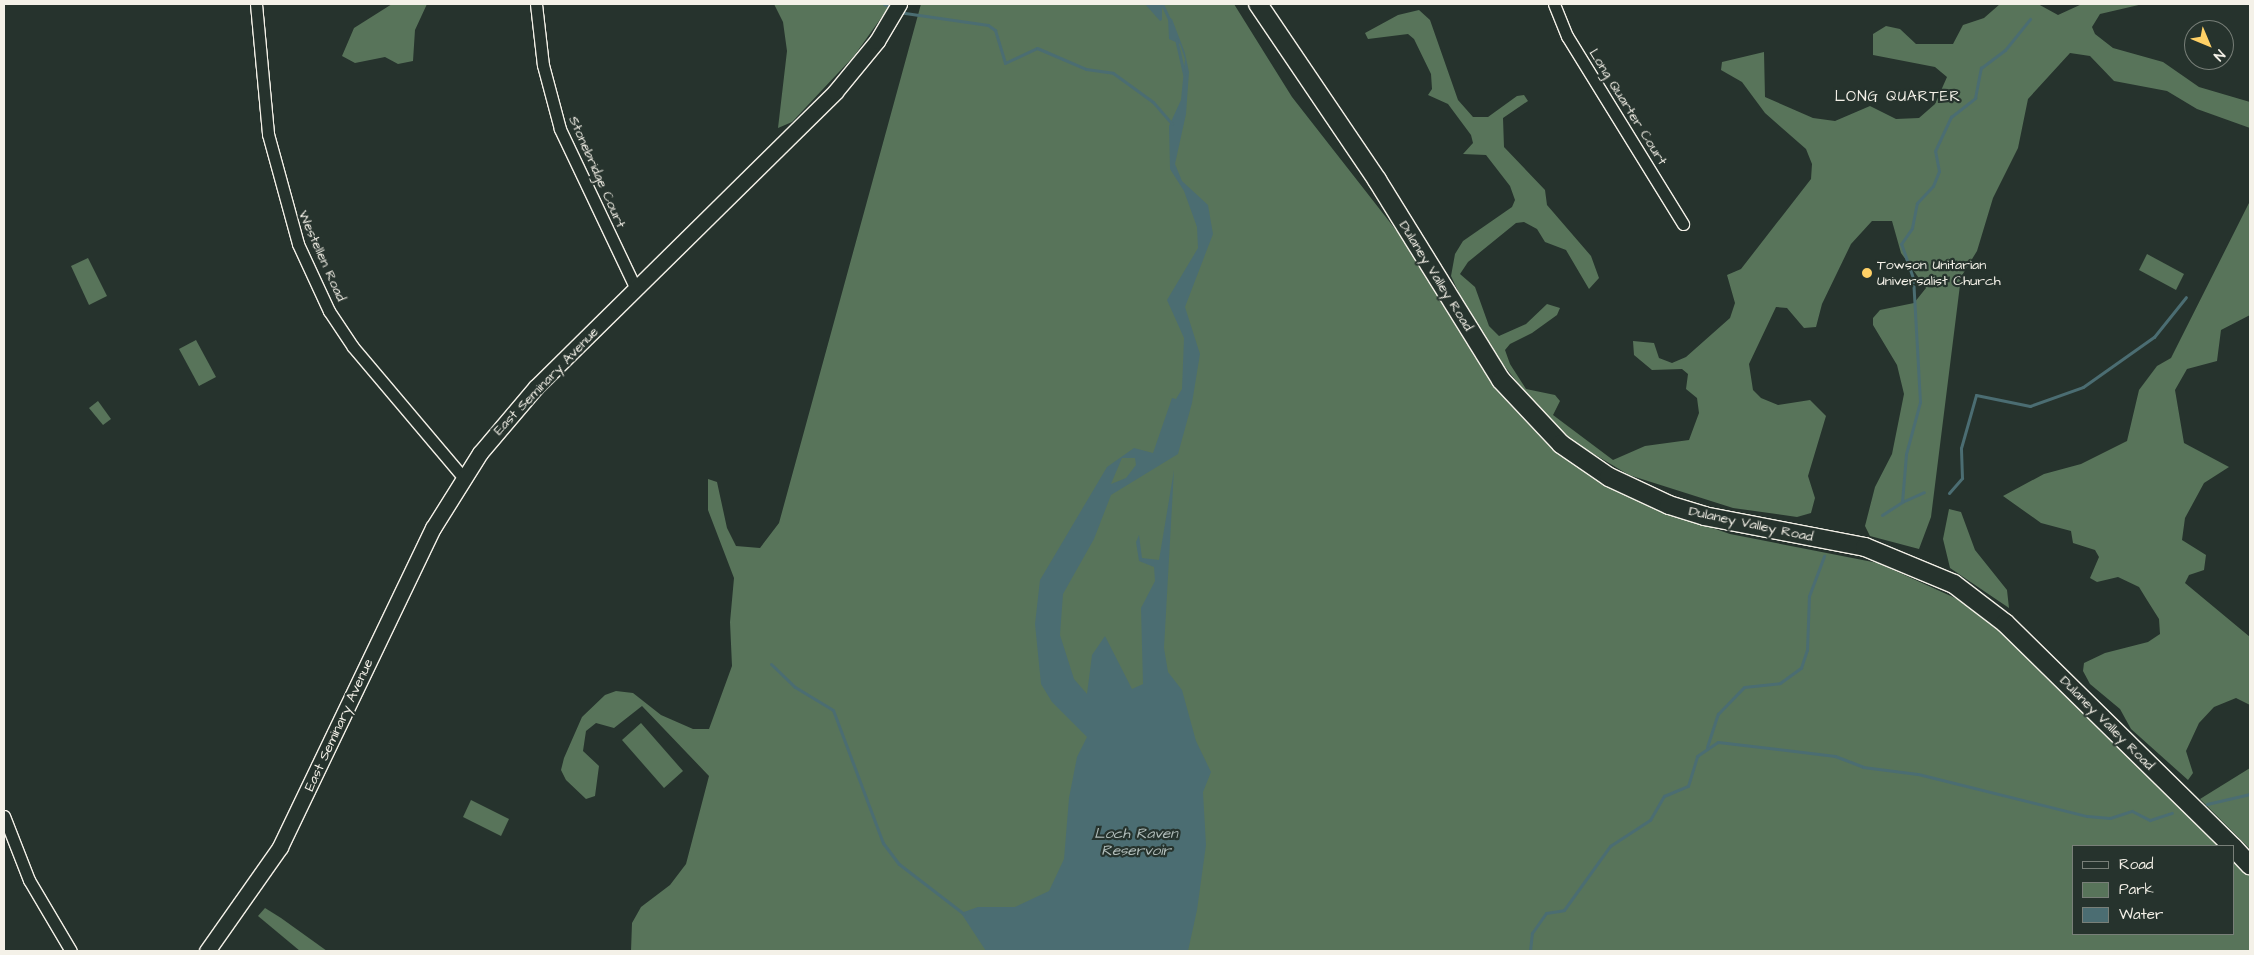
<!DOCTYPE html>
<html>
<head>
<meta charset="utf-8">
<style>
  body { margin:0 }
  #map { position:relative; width:2254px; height:955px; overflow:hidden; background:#26332d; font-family:"Architects Daughter",sans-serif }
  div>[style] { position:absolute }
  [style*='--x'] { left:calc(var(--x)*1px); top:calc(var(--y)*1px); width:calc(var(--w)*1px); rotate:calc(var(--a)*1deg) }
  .green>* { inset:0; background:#58745a }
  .water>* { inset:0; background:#4b6d72 }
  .stream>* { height:3px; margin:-1.5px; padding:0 1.5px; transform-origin:1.5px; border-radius:1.5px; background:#4b6d72 }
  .roads { filter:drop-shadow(1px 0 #f4f1e8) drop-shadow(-1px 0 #f4f1e8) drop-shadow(0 1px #f4f1e8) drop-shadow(0 -1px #f4f1e8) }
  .street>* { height:11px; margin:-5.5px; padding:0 5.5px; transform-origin:5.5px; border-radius:5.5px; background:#26332d }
  .secondary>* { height:15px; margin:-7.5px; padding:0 7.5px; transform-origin:7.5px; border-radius:7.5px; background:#26332d }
  .primary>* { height:18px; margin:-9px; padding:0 9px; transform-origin:9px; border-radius:9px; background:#26332d }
  .dots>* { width:14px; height:14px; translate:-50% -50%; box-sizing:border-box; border:2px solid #26332d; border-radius:50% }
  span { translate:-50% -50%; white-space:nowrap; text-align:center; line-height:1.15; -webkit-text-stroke:4.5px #26332d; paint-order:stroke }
  .street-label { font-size:14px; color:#f4f1e8 }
  .poi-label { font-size:14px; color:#f4f1e8 }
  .left { translate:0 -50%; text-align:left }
  .neighbourhood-label { font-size:15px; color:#f4f1e8; letter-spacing:1px }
  .water-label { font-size:15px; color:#b0bcb9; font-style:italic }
  .frame { position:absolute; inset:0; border:5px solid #f4f1e8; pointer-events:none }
  .legend { position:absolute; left:2072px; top:845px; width:162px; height:90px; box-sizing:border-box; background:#26332d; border:1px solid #787f78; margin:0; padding:6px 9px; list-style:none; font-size:15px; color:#f4f1e8 }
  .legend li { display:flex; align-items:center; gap:10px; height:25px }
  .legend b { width:25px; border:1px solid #787f78 }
  .north { position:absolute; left:2184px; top:20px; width:50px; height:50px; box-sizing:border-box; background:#26332d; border:1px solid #787f78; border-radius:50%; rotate:135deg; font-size:14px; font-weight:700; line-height:20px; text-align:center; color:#f4f1e8 }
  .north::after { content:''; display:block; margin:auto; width:18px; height:22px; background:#ffd166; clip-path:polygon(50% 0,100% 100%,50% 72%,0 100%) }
</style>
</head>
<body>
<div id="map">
  <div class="green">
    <i style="clip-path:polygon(392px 4px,427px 4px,415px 30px,413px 61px,398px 64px,385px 57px,355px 63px,342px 56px,354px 28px)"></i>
    <i style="clip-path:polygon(774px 4px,891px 4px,854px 56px,792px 122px,778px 128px,787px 51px,783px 22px)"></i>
    <i style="clip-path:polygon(921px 4px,1234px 4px,1292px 97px,1421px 262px,1495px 383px,1562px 455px,1597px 480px,1666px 512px,1730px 534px,1878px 563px,1975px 607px,2221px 846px,2073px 846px,2073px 934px,2233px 934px,2233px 857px,2250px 874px,2250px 951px,631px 951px,632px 923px,641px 907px,670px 885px,686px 864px,709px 776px,642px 706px,614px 728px,596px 723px,586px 731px,583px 751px,599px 766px,595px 796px,586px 799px,566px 780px,561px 770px,564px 758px,582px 717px,605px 695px,616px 691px,633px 693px,661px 715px,693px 729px,709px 729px,732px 666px,730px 622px,734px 578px,708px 510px,708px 479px,717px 482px,727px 528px,736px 546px,760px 548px,779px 523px)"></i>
    <i style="clip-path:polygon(2000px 4px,2038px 4px,2058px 15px,2082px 4px,2143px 4px,2100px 14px,2092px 27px,2095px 34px,2113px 48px,2163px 62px,2199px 87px,2250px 102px,2250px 128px,2197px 109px,2167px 91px,2114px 81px,2090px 56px,2070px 53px,2028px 99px,2018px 148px,1993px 198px,1977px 251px,1961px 277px,1931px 517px,1919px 549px,1870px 536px,1865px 526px,1875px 487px,1892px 454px,1904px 394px,1897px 365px,1873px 325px,1873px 318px,1880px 310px,1914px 303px,1926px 288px,1901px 253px,1892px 221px,1872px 221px,1851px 244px,1822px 304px,1816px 327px,1804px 328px,1787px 308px,1776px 307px,1749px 364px,1753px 390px,1761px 398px,1778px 405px,1810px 400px,1826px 416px,1808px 476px,1815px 498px,1811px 513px,1797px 517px,1733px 508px,1629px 475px,1577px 444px,1546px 418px,1502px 363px,1464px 304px,1451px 276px,1455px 254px,1463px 241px,1512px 207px,1515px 200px,1510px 186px,1486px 155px,1463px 154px,1473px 143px,1471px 135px,1448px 104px,1428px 95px,1432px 89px,1431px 74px,1414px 39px,1408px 34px,1368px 39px,1365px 33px,1398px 15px,1419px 10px,1430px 20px,1458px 100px,1473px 117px,1488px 117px,1517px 96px,1524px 95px,1528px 101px,1503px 118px,1504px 147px,1545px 190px,1547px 205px,1591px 256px,1599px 278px,1589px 289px,1566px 250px,1545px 242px,1537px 229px,1524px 222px,1516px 223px,1468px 262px,1460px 274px,1475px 287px,1489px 326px,1499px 336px,1526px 324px,1547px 304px,1560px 308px,1557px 315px,1532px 333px,1510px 344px,1505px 350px,1510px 364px,1526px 389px,1555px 395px,1560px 401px,1553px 415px,1613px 460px,1645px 446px,1689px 440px,1699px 413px,1697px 398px,1686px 389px,1688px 374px,1682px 369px,1652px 370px,1634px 355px,1633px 341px,1654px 343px,1659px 358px,1672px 363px,1686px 357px,1730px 318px,1735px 303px,1727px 275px,1741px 269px,1811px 179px,1812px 164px,1806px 149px,1765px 113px,1742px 82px,1721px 70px,1722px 62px,1764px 52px,1765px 97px,1813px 118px,1835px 121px,1870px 106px,1896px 119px,1919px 118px,1935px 104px,1947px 77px,1935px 67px,1873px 55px,1873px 34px,1886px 26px,1900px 29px,1916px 44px,1953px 44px,1963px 25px,1984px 18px)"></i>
    <i style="clip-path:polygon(2250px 201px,2250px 315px,2221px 330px,2217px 361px,2187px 369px,2175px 390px,2184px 443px,2229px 467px,2204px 483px,2185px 518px,2182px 540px,2206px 555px,2204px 570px,2189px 575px,2185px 583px,2250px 637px,2250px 705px,2236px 698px,2214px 707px,2199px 723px,2186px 751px,2193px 773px,2188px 780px,2131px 729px,2120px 709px,2090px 684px,2083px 671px,2084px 663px,2105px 653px,2148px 642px,2160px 634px,2159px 619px,2147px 600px,2139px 587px,2118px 577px,2097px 582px,2090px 578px,2099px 557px,2095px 550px,2073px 543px,2071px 531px,2041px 523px,2003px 496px,2044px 474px,2081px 464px,2127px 441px,2139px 390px,2157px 366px,2171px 358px)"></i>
    <i style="clip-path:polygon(2147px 254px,2184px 274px,2176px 290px,2139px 270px)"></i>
    <i style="clip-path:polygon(88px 258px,107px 296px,89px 305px,71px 266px)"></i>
    <i style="clip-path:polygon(196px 340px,216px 377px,199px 386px,179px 349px)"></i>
    <i style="clip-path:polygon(98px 401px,111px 419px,103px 425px,89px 408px)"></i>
    <i style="clip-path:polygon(1949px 509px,1961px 512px,1975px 550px,2007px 590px,2009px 608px,1950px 568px,1943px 539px)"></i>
    <i style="clip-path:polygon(641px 723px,683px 771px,664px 788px,622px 740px)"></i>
    <i style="clip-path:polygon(2250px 768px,2250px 849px,2200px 799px)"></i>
    <i style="clip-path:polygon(471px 800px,509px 819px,501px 836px,463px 817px)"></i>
    <i style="clip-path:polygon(265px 908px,281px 918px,327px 951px,300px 951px,258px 916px)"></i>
  </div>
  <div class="water">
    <i style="clip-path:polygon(1145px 4px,1162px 4px,1162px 20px,1160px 21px)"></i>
    <i style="clip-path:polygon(evenodd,1168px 17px,1172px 19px,1185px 53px,1189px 72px,1186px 114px,1175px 164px,1182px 181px,1208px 205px,1213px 234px,1185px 307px,1200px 354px,1192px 403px,1178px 454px,1111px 495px,1094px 539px,1063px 594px,1060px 635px,1074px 679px,1087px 694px,1092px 655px,1105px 636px,1132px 689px,1143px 684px,1141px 608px,1155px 581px,1154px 567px,1139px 561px,1136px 542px,1139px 535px,1142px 558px,1159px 560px,1174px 470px,1164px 648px,1168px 672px,1182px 690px,1196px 741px,1211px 772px,1203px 792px,1206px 845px,1197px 910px,1188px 951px,986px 951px,961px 913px,978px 907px,1015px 907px,1049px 891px,1064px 859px,1069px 798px,1077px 757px,1087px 737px,1052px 702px,1041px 684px,1035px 624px,1040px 580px,1107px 467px,1134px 448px,1153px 453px,1172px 398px,1176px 399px,1182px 389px,1184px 338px,1167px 300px,1198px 248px,1197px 227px,1184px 191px,1170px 169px,1169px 126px,1181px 100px,1185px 59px,1180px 44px,1169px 39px,1168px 17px,1122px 458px,1135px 458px,1136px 465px,1126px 478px,1111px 484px,1122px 458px)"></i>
  </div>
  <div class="stream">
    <i style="--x:884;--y:4;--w:8;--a:23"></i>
    <i style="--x:1162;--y:4;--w:19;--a:65"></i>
    <i style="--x:898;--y:12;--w:91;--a:8.2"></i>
    <i style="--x:988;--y:25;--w:9;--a:36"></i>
    <i style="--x:995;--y:30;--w:34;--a:73"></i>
    <i style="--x:1005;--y:63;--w:35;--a:-25"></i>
    <i style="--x:1037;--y:48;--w:53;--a:23.2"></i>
    <i style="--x:1086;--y:69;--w:27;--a:8"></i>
    <i style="--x:1113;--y:73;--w:49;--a:35.9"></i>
    <i style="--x:1153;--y:102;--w:29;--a:49"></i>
    <i style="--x:1176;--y:39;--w:36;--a:77"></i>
    <i style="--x:1949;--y:493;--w:20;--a:-49"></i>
    <i style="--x:1962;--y:478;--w:30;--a:-92"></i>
    <i style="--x:1961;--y:448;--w:55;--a:-74.2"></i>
    <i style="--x:1976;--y:395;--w:55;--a:11.5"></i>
    <i style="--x:2030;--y:406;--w:56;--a:-19.7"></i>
    <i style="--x:2083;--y:387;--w:87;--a:-35.2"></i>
    <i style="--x:2154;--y:337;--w:51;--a:-51.3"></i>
    <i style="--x:1902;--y:502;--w:24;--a:-24"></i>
    <i style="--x:1882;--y:515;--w:24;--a:-33"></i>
    <i style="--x:1902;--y:502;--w:48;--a:-85.2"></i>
    <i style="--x:1906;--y:454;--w:54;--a:-74.9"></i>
    <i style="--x:1920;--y:402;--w:124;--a:-93.2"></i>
    <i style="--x:1913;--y:278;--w:36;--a:-109"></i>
    <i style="--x:1901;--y:244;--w:19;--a:-55"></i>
    <i style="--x:1912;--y:228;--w:25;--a:-79"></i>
    <i style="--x:1917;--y:203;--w:23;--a:-47"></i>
    <i style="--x:1933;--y:186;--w:16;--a:-68"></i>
    <i style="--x:1939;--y:171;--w:20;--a:-101"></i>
    <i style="--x:1935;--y:151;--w:38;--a:-65"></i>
    <i style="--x:1951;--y:117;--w:31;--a:-38"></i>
    <i style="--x:1975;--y:98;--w:31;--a:-79"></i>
    <i style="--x:1981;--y:68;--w:30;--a:-37"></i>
    <i style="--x:2005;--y:50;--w:40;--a:-51"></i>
    <i style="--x:771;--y:664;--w:33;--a:44"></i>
    <i style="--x:795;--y:687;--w:44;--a:31.2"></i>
    <i style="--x:833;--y:710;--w:142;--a:69.4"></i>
    <i style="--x:883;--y:843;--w:26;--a:53"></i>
    <i style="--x:899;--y:864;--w:82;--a:37.6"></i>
    <i style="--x:1707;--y:747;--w:35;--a:-72"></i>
    <i style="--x:1718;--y:714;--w:37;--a:-46"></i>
    <i style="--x:1744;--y:687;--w:36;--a:-6"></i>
    <i style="--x:1780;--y:683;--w:26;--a:-36"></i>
    <i style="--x:1801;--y:668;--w:19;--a:-72"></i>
    <i style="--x:1807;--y:650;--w:54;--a:-87.9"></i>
    <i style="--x:1809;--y:596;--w:43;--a:-69.4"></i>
    <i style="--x:2207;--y:804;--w:44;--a:-13.1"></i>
    <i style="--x:1530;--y:951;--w:18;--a:-84"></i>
    <i style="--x:1532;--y:933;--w:24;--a:-55"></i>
    <i style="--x:1546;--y:913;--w:18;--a:-9"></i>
    <i style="--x:1564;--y:910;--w:79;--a:-54.3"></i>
    <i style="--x:1610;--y:846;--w:48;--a:-33"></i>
    <i style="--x:1650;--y:820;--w:28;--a:-60"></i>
    <i style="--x:1664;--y:796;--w:26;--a:-23"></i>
    <i style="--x:1688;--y:786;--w:31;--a:-73"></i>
    <i style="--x:1697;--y:756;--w:25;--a:-34"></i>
    <i style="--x:1718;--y:742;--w:118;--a:6.8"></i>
    <i style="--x:1835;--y:756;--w:30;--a:21"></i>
    <i style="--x:1863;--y:767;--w:55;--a:7.3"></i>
    <i style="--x:1918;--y:774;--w:174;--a:14"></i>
    <i style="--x:2087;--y:816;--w:23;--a:5"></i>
    <i style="--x:2110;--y:818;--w:23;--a:-18"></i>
    <i style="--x:2132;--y:811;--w:20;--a:27"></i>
    <i style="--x:2150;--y:820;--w:23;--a:-18"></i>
  </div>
  <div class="roads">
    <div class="street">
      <i style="--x:256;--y:4;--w:131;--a:84.7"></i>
      <i style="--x:268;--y:134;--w:114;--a:74.7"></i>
      <i style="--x:298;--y:244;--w:74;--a:65.2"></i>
      <i style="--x:329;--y:311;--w:43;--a:56.3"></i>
      <i style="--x:353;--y:347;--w:170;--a:49.8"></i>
      <i style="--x:536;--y:4;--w:61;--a:83.5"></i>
      <i style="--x:543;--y:65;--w:66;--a:75.1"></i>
      <i style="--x:560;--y:129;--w:177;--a:64.6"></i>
      <i style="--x:1554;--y:4;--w:35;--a:68"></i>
      <i style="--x:1567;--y:36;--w:221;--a:58.3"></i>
      <i style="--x:4;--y:816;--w:69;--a:68.7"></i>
      <i style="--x:29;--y:880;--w:82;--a:59.4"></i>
    </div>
    <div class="secondary">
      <i style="--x:207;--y:951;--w:127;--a:-54.9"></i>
      <i style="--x:280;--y:847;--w:354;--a:-64.4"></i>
      <i style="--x:433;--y:528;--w:89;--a:-57.9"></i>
      <i style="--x:480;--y:453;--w:87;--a:-49.7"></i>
      <i style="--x:536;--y:387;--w:420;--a:-44.6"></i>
      <i style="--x:835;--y:92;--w:66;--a:-50.5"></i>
      <i style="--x:877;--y:41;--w:43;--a:-59.3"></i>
    </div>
    <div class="primary">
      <i style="--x:1258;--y:4;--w:212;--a:55.9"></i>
      <i style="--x:1377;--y:180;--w:235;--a:58.2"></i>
      <i style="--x:1501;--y:380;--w:88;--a:46.8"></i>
      <i style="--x:1561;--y:444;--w:58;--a:34.5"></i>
      <i style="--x:1609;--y:477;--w:66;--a:25"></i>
      <i style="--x:1669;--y:505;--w:37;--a:17"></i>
      <i style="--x:1704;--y:516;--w:164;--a:10.9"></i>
      <i style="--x:1865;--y:547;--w:96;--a:22.6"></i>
      <i style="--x:1954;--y:584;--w:64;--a:37.4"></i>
      <i style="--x:2005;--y:623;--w:318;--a:44.5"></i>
      <i style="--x:2233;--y:847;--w:25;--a:47"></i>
    </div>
  </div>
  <div class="dots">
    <i style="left:1867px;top:273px;background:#ffd166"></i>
  </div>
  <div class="street-label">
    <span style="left:1628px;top:107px;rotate:58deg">Long Quarter Court</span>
    <span style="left:597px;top:172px;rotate:66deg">Stonebridge Court</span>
    <span style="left:322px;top:256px;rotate:66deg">Westellen Road</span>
    <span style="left:1436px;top:276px;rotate:58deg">Dulaney Valley Road</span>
    <span style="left:546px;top:381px;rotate:-46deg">East Seminary Avenue</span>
    <span style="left:1751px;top:524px;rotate:12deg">Dulaney Valley Road</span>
    <span style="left:2107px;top:723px;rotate:45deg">Dulaney Valley Road</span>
    <span style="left:339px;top:725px;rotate:-65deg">East Seminary Avenue</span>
  </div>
  <div class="poi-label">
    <span class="left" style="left:1877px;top:273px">Towson Unitarian<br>Universalist Church</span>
  </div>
  <div class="neighbourhood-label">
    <span style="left:1898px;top:97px">LONG QUARTER</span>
  </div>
  <div class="water-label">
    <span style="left:1136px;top:842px">Loch Raven<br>Reservoir</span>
  </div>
  <div class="frame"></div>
  <ul class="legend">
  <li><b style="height:6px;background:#26332d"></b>Road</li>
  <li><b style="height:14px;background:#58745a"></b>Park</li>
  <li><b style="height:14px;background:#4b6d72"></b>Water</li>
  </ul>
  <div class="north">N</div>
</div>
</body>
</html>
